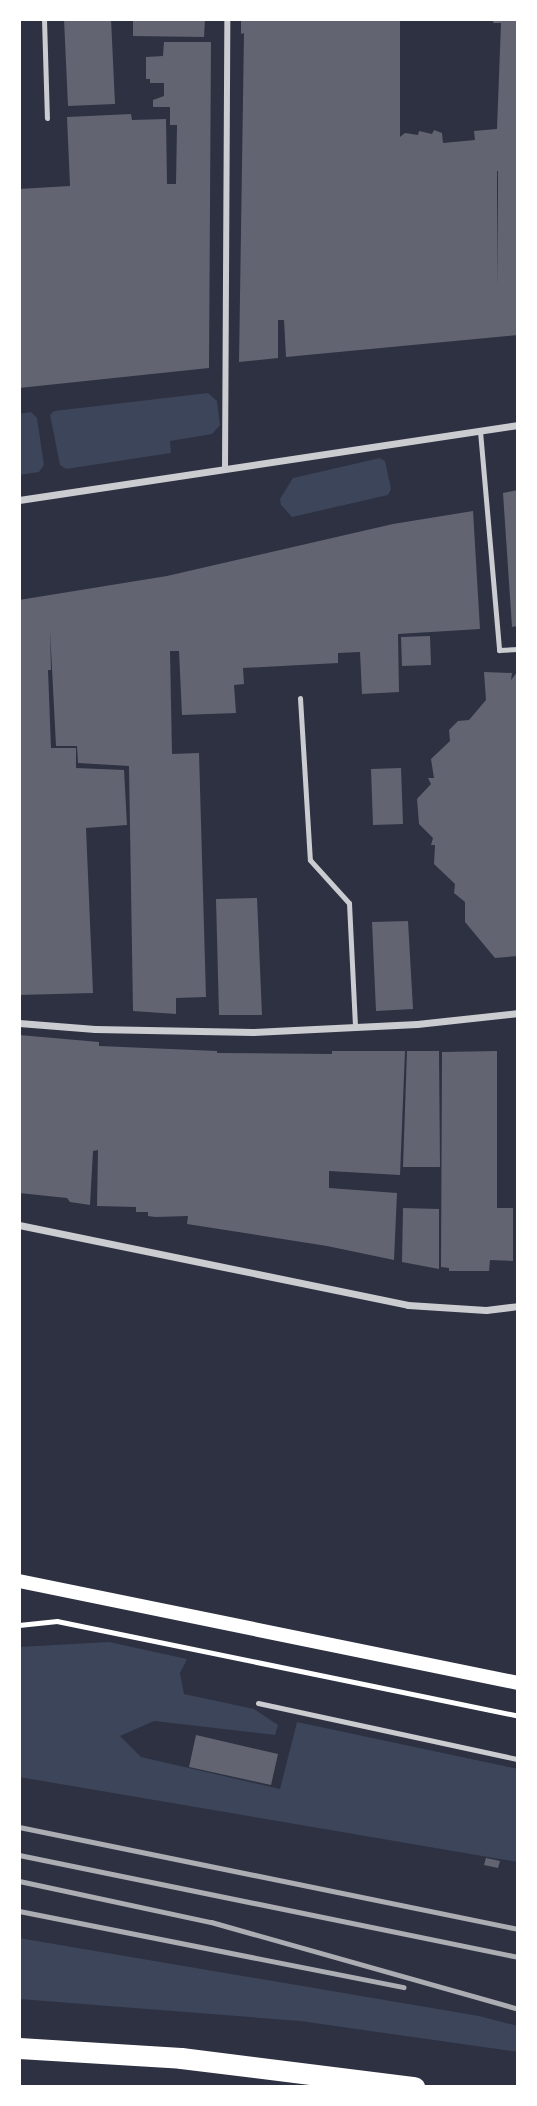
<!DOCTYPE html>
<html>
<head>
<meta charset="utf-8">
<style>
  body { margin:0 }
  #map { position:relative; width:537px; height:2106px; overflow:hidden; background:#2d3142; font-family:Roboto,sans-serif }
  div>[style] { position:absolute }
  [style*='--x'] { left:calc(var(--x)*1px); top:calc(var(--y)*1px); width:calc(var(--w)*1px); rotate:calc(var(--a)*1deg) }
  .green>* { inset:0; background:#3c4559 }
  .building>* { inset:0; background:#626471 }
  .path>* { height:4.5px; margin:-2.25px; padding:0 2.25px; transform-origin:2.25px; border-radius:2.25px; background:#fff }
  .service>* { height:5px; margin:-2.5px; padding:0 2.5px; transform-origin:2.5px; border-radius:2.5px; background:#caccd0 }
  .pedestrian>* { height:6px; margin:-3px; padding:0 3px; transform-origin:3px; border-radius:3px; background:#caccd0 }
  .minor>* { height:7px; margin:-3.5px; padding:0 3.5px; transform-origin:3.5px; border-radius:3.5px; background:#caccd0 }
  .secondary>* { height:14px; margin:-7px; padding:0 7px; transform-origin:7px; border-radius:7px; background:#fff }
  .motorway>* { height:21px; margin:-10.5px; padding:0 10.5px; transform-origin:10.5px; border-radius:10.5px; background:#fff }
  .rail>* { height:5px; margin:-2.5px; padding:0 2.5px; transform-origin:2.5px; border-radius:2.5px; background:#abadb3 }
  span { translate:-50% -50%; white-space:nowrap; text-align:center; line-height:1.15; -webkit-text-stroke:7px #fff; paint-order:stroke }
  .frame { position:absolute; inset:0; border:21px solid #fff; pointer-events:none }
</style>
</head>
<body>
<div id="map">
  <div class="green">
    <i style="clip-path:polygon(208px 393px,217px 401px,220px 425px,212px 434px,170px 441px,171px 453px,66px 469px,60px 465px,50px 415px,54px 411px)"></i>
    <i style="clip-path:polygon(31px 412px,37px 418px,44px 465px,39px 472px,19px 475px,19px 414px)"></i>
    <i style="clip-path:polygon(380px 458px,385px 461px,391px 489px,388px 495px,292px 517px,281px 505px,280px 499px,293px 478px)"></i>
    <i style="clip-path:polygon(109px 1642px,187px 1659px,180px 1673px,184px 1694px,254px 1709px,278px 1725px,275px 1735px,154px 1721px,120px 1736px,141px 1757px,280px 1789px,297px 1722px,518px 1769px,518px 1862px,19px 1777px,19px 1647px)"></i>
    <i style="clip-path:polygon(19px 1938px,479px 2016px,518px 2026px,518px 2052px,300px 2021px,19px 1999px)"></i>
  </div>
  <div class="building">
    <i style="clip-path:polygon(64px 19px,111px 19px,115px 104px,68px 106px)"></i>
    <i style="clip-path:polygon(133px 19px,205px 19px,204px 37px,133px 36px)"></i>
    <i style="clip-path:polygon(evenodd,241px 19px,400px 19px,400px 137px,405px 133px,418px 135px,419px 131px,432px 134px,434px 130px,442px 133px,443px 143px,475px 140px,474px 131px,497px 129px,501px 23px,494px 23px,491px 19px,518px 19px,518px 335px,286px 357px,284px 320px,278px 320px,278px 358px,239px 362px,244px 33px,241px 34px,241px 19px,497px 171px,498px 171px,498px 287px,497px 192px,497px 171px)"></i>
    <i style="clip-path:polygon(164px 42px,211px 42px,209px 368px,19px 388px,19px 189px,70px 186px,67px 117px,131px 114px,132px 120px,166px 119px,167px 184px,176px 184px,177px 125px,170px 125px,170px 107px,153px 107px,153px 100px,164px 96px,164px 83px,150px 83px,150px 79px,146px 79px,146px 57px,163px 56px)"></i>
    <i style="clip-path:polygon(518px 490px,518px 626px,512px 627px,503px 493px)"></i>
    <i style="clip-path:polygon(473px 511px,480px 629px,398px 634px,399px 692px,362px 694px,360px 652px,338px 653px,338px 663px,243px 668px,244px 684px,234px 685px,236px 713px,182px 715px,179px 651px,170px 651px,172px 754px,199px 753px,206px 997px,176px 998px,176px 1014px,133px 1011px,129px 766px,78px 763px,77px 746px,56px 746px,50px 630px,51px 670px,48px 670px,51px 748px,76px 748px,76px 768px,124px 770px,127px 825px,86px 828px,93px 993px,19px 995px,19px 600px,167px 576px,393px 524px)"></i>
    <i style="clip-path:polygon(430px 636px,431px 665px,402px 666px,401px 637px)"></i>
    <i style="clip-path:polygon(518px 671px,518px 956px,495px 958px,465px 922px,465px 902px,454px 893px,455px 884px,434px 864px,435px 845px,431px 845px,433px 838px,419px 824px,417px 799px,431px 784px,428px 778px,434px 778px,431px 759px,450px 741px,449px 730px,458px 721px,469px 720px,486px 700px,484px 672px,512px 673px,511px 680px)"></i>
    <i style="clip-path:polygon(401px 768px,403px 824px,373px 825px,371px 769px)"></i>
    <i style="clip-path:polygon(257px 898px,262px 1015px,219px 1015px,216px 899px)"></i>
    <i style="clip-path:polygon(408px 921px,413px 1009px,376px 1011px,372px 922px)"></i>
    <i style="clip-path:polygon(19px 1035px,99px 1042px,99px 1046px,217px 1051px,217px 1053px,332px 1054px,332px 1051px,405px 1051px,400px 1175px,329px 1171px,329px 1188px,397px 1193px,394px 1260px,327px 1246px,187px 1224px,188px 1216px,155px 1217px,148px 1216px,148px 1212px,136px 1212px,136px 1207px,97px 1206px,98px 1150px,93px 1151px,90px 1205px,70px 1202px,67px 1198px,19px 1193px)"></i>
    <i style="clip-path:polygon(407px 1051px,439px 1051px,440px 1167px,403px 1167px)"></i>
    <i style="clip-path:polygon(497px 1051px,497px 1208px,513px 1208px,513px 1261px,490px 1260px,489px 1271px,449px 1271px,449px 1268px,441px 1267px,442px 1052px)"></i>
    <i style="clip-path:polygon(403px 1208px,439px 1209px,439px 1269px,402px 1262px)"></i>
    <i style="clip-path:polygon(196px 1735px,278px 1754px,271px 1785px,189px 1767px)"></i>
    <i style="clip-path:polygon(486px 1858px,500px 1861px,498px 1868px,484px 1865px)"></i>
  </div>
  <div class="path">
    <i style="--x:19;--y:1625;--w:38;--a:-6"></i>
    <i style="--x:57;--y:1621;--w:471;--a:11.6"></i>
  </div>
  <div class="service">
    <i style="--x:44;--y:19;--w:99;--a:88.3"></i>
    <i style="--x:480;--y:431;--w:220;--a:85"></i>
    <i style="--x:499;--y:650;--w:19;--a:-3"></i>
    <i style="--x:300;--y:698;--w:162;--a:86.5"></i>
    <i style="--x:310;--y:860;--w:58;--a:47.8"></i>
    <i style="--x:349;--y:903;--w:124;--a:87.2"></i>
    <i style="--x:258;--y:1703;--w:266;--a:12.2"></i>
  </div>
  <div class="pedestrian">
    <i style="--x:225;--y:469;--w:450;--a:-89.7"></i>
  </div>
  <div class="minor">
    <i style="--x:19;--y:500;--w:505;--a:-8.55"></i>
    <i style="--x:19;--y:1023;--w:76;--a:4.5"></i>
    <i style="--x:95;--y:1029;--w:158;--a:1.1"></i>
    <i style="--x:253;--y:1032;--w:164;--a:-2.8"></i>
    <i style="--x:417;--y:1024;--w:102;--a:-6.2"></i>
    <i style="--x:19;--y:1225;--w:397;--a:11.6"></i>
    <i style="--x:408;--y:1305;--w:78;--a:3.7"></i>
    <i style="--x:486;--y:1310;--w:32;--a:-7"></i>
  </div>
  <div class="secondary">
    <i style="--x:19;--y:1581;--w:509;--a:11.55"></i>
  </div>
  <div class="motorway">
    <i style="--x:19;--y:2048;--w:162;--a:3.5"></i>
    <i style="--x:181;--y:2058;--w:235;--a:7.1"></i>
  </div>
  <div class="rail">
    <i style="--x:19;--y:1827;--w:509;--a:11.55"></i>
    <i style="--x:19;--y:1855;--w:509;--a:11.55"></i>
    <i style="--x:19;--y:1881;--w:196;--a:12.1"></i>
    <i style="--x:211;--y:1922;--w:319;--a:15.8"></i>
    <i style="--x:19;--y:1911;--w:392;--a:11.2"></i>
  </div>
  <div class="frame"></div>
</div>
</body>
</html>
